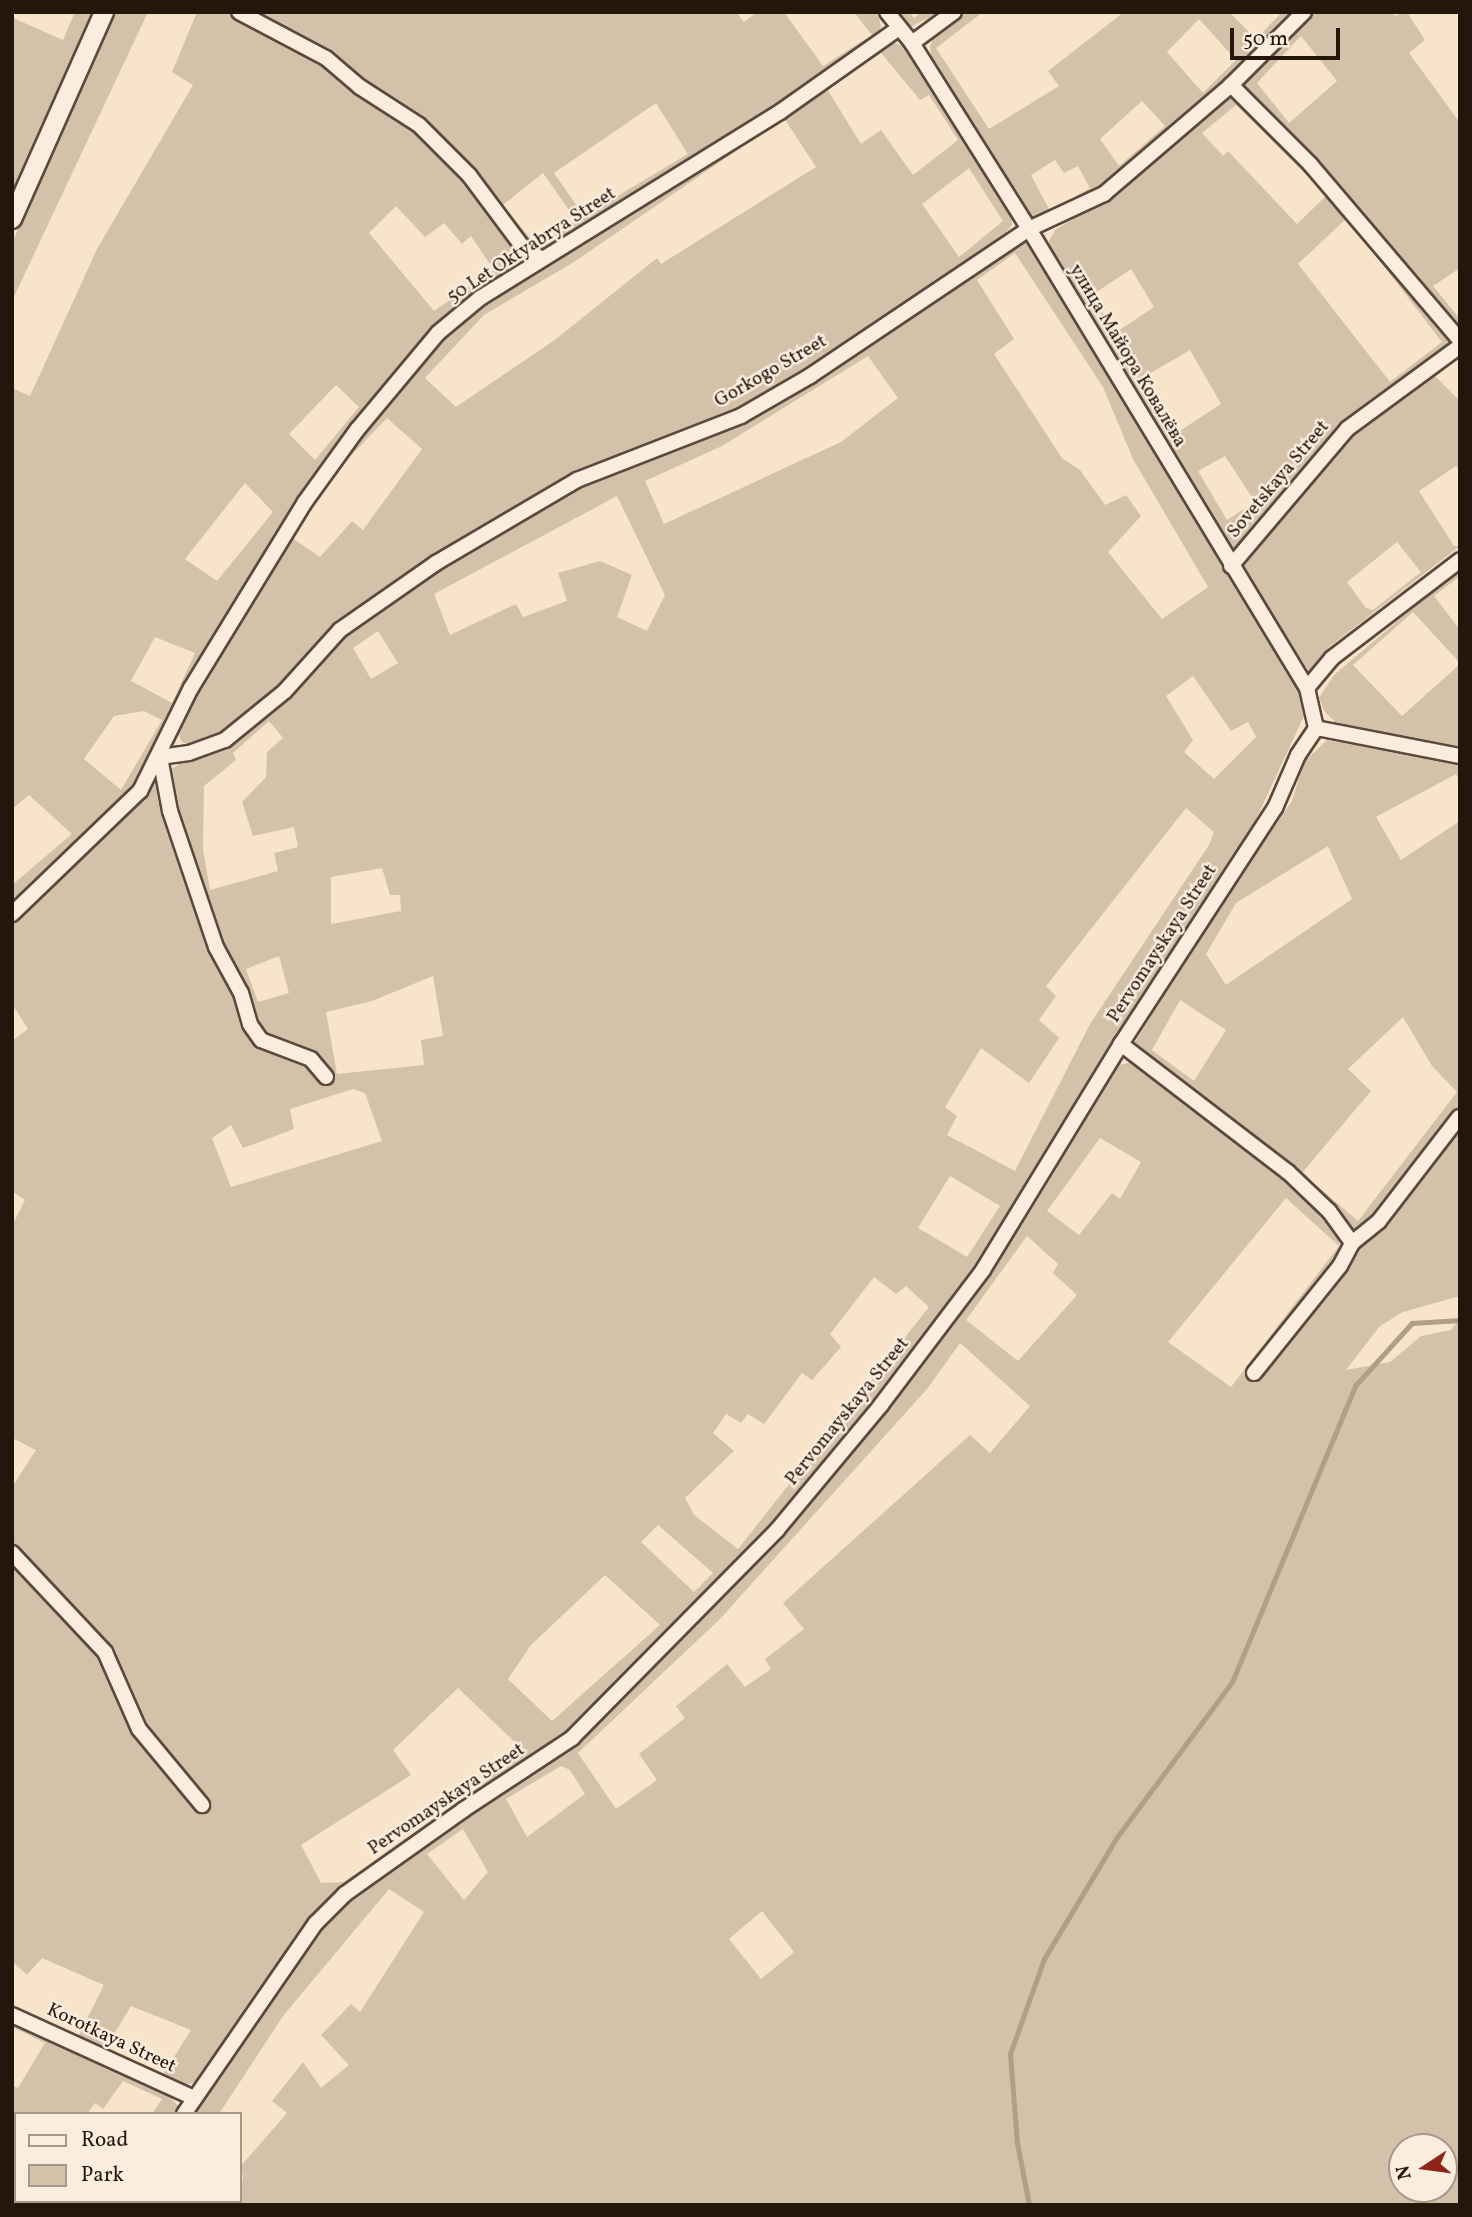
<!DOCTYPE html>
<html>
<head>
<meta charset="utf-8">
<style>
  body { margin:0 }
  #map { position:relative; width:1472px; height:2217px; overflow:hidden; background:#f8e4ca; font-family:Vollkorn,serif }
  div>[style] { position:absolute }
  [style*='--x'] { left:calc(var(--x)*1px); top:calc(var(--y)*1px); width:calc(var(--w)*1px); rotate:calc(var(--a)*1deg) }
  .green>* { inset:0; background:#d4c1aa }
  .stream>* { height:4.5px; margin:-2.25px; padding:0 2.25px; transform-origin:2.25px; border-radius:2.25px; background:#b09e89 }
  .roads { filter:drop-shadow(2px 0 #5a4a3c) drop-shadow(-2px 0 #5a4a3c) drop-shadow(0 2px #5a4a3c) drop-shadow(0 -2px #5a4a3c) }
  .minor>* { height:14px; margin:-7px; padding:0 7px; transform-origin:7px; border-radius:7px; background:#faeddd }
  .tertiary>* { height:18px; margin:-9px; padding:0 9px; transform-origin:9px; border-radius:9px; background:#faeddd }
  span { translate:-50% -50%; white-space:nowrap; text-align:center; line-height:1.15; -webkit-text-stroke:5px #faeddd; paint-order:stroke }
  .street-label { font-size:19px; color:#25160c }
  .frame { position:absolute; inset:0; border:14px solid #25160c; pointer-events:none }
  .legend { position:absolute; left:14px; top:2112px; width:228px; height:91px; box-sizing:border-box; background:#faeddd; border:2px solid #a59789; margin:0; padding:9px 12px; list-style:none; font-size:21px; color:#25160c }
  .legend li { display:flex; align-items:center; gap:14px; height:35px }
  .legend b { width:35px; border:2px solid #a59789 }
  .north { position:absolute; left:1388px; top:2133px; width:70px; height:70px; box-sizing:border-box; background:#faeddd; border:2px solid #a59789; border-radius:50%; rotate:257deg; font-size:19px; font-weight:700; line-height:28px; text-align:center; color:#25160c }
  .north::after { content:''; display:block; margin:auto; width:24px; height:32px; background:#8f2418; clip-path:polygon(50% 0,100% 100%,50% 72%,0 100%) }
  .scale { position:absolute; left:1230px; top:28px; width:110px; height:32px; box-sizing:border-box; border:4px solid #25160c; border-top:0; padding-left:9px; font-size:21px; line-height:24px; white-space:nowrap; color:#25160c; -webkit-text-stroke:5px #faeddd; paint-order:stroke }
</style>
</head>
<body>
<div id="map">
  <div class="green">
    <i style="clip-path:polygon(12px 12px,13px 18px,63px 40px,75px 12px,94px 12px,12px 191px)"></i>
    <i style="clip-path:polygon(114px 12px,148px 12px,12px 301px,12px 243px)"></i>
    <i style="clip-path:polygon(evenodd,197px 12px,234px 12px,326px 61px,420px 128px,535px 257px,379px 393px,151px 765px,12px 908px,12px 885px,72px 834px,29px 795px,12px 809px,12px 388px,30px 396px,97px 249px,193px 85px,172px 72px,197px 12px,396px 206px,425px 237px,444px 223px,462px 244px,471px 236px,494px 270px,434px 311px,369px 233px,396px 206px,197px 12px,336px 385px,359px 407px,315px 460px,289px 434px,336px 385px,197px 12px,245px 483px,273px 512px,217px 581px,185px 559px,245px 483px,197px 12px,155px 637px,195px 653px,172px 703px,131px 681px,155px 637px,197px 12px,144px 711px,162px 720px,121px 790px,84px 759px,114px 716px,144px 711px)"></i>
    <i style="clip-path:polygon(evenodd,247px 12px,736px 12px,744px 22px,757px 12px,784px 12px,823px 66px,872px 35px,854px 12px,877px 12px,881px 26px,878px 36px,772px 111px,542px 254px,526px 244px,419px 122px,247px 12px,656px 103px,688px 154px,584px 216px,554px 173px,656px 103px,247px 12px,543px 173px,576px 220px,535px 244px,503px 205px,543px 173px)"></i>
    <i style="clip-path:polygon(893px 12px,909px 12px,914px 18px,922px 12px,941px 12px,912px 26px,901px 23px)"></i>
    <i style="clip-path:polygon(evenodd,961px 12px,983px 12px,936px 48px,989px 129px,1059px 86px,1048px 71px,1124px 12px,1229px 12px,1256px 39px,1282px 12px,1294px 12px,1208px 100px,1114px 178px,1046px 218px,1033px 217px,1021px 204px,932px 62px,930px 46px,935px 35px,961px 12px,1199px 19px,1236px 60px,1203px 93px,1167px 52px,1199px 19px,961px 12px,1142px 101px,1165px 126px,1119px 166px,1100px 139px,1142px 101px,961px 12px,1055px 160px,1064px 173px,1078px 166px,1090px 188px,1050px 211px,1031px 175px,1055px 160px)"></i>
    <i style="clip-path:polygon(evenodd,1307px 12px,1392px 12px,1395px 16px,1407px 12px,1425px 40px,1409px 53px,1460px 123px,1460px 268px,1433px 286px,1460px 319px,1460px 335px,1236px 85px,1307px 12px,1301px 36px,1337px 81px,1289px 123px,1257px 83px,1301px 36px)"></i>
    <i style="clip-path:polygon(evenodd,894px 43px,907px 47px,1011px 214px,1012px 225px,999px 241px,866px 335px,734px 414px,575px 478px,399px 587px,224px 734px,191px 747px,181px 741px,178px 731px,199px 686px,311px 499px,435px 343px,485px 302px,884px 45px,894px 43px,881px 53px,920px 100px,929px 95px,958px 140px,913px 175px,881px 130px,861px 144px,827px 89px,881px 53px,894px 43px,784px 118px,816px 167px,661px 264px,657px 258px,556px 339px,456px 407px,425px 378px,484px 315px,574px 262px,784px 118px,894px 43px,969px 168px,1003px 221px,959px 257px,922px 204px,969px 168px,894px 43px,387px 418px,422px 449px,363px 530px,352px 521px,320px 557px,292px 538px,340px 467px,387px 418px)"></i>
    <i style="clip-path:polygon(evenodd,1230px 91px,1308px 166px,1457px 342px,1369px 408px,1236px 557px,1050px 249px,1049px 241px,1055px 230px,1090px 208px,1230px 91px,1236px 105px,1327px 195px,1297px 224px,1228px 151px,1223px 156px,1202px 133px,1236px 105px,1230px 91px,1347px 218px,1442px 342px,1390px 382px,1298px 264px,1347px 218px,1230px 91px,1131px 269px,1154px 307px,1115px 333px,1092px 295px,1131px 269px,1230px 91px,1190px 350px,1221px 404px,1175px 434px,1142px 378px,1190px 350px,1230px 91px,1225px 456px,1255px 502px,1227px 520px,1198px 471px,1225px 456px)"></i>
    <i style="clip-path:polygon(evenodd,1020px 240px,1030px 243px,1240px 596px,1296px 679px,1304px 716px,1251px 830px,1108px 1054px,1029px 1190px,965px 1284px,802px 1495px,566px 1736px,314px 1915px,204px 2077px,190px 2084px,174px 2083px,12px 2010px,12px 2006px,78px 2037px,104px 1985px,42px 1958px,27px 1975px,12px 1961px,12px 1556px,103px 1654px,138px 1729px,204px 1813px,207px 1809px,148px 1736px,106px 1650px,12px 1550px,12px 1487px,36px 1450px,12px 1438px,12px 1226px,25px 1200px,12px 1191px,12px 1041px,28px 1029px,12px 1004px,12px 921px,152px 783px,179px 764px,230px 740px,352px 629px,441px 564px,578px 484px,743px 418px,1020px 240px,1015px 253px,1103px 387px,1133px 459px,1208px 587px,1162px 619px,1108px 552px,1141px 516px,1126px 495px,1105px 505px,1080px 470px,1062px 458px,994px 354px,1014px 339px,977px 280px,1015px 253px,1020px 240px,868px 356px,898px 398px,841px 442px,664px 524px,645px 481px,722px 446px,868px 356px,1020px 240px,617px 496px,665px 595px,647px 631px,617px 617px,632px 575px,600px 561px,558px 573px,567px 601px,523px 617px,516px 604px,450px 635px,434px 594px,617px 496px,1020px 240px,378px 631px,398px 663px,371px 679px,353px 648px,378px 631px,1020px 240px,1193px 676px,1231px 731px,1248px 722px,1256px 737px,1214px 779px,1184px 752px,1193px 740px,1166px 696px,1193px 676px,1020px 240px,269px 721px,283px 738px,267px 752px,266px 777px,242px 802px,253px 836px,294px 827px,298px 847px,274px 853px,278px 871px,210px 890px,203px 849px,204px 786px,236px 760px,233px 753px,269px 721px,1020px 240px,1186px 808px,1214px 832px,1209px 845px,1090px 1024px,1015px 1171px,947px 1135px,957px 1116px,945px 1107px,981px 1048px,1029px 1083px,1059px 1038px,1039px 1020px,1056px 996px,1046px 986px,1186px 808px,1020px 240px,382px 868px,390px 895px,400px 895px,401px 911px,331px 924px,331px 877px,382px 868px,1020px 240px,279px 956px,289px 993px,258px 1002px,246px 969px,279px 956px,1020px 240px,433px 976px,443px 1036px,421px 1040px,424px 1065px,337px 1074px,326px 1012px,372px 1001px,433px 976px,1020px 240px,353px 1089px,365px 1093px,382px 1141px,231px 1187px,212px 1138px,231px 1125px,243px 1148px,294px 1129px,290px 1109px,353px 1089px,1020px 240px,950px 1176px,1000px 1206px,967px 1257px,918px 1228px,950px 1176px,1020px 240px,874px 1277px,896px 1294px,906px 1286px,929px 1307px,738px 1549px,694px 1515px,685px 1498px,734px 1451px,713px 1433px,726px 1414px,741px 1423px,748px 1414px,764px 1424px,802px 1373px,812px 1380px,841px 1347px,830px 1334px,874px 1277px,1020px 240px,658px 1525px,713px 1573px,694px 1592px,641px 1542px,658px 1525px,1020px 240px,605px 1575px,660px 1625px,552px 1721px,508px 1679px,531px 1645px,605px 1575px,1020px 240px,458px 1688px,521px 1748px,484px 1783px,344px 1882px,321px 1883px,301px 1845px,411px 1775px,393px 1750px,458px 1688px,1020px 240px,131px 2006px,191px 2030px,162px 2076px,105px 2049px,131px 2006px)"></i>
    <i style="clip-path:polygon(evenodd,1460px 349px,1460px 357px,1435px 376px,1460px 401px,1460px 471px,1456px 466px,1419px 491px,1454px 546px,1460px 546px,1329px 647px,1309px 671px,1243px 573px,1242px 562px,1354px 429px,1460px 349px,1397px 542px,1421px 572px,1373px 610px,1366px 608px,1347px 582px,1397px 542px)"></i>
    <i style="clip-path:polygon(1460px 568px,1460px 576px,1434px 596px,1460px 630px,1460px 663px,1413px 612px,1353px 665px,1402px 716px,1460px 664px,1460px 752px,1341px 728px,1325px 712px,1319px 698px,1334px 675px)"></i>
    <i style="clip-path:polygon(evenodd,1327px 740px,1460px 764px,1460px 781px,1456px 774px,1376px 817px,1401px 860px,1460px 821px,1460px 1296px,1403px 1312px,1380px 1326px,1346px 1370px,1390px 1362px,1421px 1336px,1451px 1330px,1460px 1318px,1460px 2205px,215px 2205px,240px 2201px,243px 2176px,240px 2167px,287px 2113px,272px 2101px,303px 2062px,321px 2088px,349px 2065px,321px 2035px,351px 2004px,360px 2012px,424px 1912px,389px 1889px,283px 2016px,219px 2114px,187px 2114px,252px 2030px,322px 1921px,440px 1831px,569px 1748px,736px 1584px,793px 1522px,965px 1304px,1030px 1212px,1119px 1065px,1132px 1062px,1141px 1067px,1216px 1119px,1325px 1213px,1339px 1232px,1339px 1257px,1245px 1374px,1254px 1380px,1334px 1285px,1356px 1245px,1350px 1227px,1275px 1155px,1136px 1050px,1135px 1042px,1206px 926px,1292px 801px,1304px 762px,1327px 740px,1328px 846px,1352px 899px,1226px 985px,1206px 954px,1236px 903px,1328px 846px,1327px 740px,1180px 1000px,1226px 1030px,1194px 1081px,1152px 1050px,1180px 1000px,1327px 740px,1403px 1017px,1432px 1066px,1457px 1092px,1358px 1221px,1302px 1173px,1371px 1091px,1348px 1069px,1403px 1017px,1327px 740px,1100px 1138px,1141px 1162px,1120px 1199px,1112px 1193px,1079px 1235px,1047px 1211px,1100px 1138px,1327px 740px,1286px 1198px,1339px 1246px,1231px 1387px,1168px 1342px,1286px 1198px,1327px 740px,1027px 1236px,1058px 1264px,1053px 1273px,1077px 1295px,1018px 1361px,966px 1320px,1027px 1236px,1327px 740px,960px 1343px,1030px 1406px,990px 1453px,970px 1435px,783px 1603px,804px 1629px,765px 1659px,771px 1669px,745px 1687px,727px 1664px,676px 1706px,685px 1718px,639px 1754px,657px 1780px,616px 1809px,578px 1753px,720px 1619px,927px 1389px,960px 1343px,1327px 740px,561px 1766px,570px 1770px,585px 1794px,527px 1837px,506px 1799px,561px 1766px,1327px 740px,463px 1829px,488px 1872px,464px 1900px,427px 1854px,463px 1829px,1327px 740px,762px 1911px,794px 1952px,761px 1979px,729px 1939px,762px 1911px,1327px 740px,1402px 2147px,1444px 2147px,1444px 2189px,1402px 2189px,1402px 2147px)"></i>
    <i style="clip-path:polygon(12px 2020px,169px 2095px,178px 2106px,177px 2114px,152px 2114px,162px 2099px,123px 2081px,103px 2109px,95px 2103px,87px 2114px,16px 2114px,16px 2201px,27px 2201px,12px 2205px,12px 2085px,18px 2088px,45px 2043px,12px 2027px)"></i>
  </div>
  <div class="stream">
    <i style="--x:1029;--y:2205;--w:63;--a:-101"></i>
    <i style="--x:1017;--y:2143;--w:89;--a:-94.5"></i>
    <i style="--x:1010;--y:2054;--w:101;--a:-70.3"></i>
    <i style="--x:1044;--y:1959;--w:142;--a:-59.1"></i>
    <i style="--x:1117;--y:1837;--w:193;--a:-53.4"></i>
    <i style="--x:1232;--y:1682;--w:321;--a:-67.4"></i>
    <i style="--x:1355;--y:1386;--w:85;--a:-47.9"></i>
    <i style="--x:1412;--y:1323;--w:48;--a:-3.6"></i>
  </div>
  <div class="roads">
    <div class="minor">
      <i style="--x:239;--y:12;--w:98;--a:27.9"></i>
      <i style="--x:326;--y:58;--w:45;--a:40.5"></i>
      <i style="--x:360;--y:87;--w:70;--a:32.8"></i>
      <i style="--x:419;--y:125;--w:71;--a:45"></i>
      <i style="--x:469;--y:175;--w:89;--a:53.3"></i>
      <i style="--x:522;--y:246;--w:24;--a:33"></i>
      <i style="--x:887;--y:12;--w:40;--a:51"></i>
      <i style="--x:912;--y:43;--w:220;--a:57.8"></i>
      <i style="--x:1029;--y:229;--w:537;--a:58.8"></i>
      <i style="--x:1307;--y:688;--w:41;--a:77.3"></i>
      <i style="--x:912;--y:43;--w:52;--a:-36.4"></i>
      <i style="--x:1231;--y:85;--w:112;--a:45"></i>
      <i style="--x:1310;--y:164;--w:231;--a:49.6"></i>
      <i style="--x:1231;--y:566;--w:180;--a:-49.7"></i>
      <i style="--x:1347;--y:429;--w:140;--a:-36.3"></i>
      <i style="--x:1307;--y:688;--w:39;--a:-50"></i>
      <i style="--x:1332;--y:658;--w:161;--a:-37.4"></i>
      <i style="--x:12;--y:914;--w:178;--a:-43.9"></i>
      <i style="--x:140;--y:791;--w:115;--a:-63.7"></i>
      <i style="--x:191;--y:688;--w:218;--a:-58.5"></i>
      <i style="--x:305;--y:502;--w:89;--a:-54.2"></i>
      <i style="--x:357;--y:430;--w:126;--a:-50.1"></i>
      <i style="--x:438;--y:333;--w:55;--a:-39.8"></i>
      <i style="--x:480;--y:298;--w:353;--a:-31.8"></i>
      <i style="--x:780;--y:112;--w:146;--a:-35.2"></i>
      <i style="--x:1121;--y:1044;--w:210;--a:37.5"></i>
      <i style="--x:1288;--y:1172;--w:57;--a:43.6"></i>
      <i style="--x:1329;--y:1211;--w:39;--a:54"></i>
      <i style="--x:326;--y:1077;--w:23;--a:-130"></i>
      <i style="--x:311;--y:1059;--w:53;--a:-159.2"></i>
      <i style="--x:261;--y:1040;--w:19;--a:-125"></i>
      <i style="--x:250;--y:1024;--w:32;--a:-106"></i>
      <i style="--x:241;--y:993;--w:52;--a:-118.5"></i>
      <i style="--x:216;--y:947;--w:144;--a:-108.7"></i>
      <i style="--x:170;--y:811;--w:55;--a:-100.5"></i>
      <i style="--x:160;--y:757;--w:29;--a:-8"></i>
      <i style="--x:189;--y:753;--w:38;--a:-20"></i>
      <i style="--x:225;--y:740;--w:77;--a:-39.2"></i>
      <i style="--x:285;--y:691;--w:82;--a:-48"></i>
      <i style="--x:340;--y:630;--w:117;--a:-34.9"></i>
      <i style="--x:436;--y:563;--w:164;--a:-30.5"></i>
      <i style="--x:577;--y:480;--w:176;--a:-21.3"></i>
      <i style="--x:741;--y:416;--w:80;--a:-30.1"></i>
      <i style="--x:810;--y:376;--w:264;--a:-33.9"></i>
      <i style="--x:1029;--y:229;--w:83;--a:-25"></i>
      <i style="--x:1104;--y:194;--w:167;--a:-40.6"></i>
      <i style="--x:1231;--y:85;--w:103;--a:-45"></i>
      <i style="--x:1254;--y:1373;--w:137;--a:-51.2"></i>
      <i style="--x:1340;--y:1266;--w:26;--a:-62"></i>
      <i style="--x:1352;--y:1243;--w:35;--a:-39"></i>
      <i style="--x:1379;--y:1221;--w:131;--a:-52.4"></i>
      <i style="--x:12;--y:1553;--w:136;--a:46.8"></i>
      <i style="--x:105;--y:1652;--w:84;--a:66.2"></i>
      <i style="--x:139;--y:1729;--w:99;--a:50.3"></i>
      <i style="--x:12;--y:2015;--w:200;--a:24.5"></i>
      <i style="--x:184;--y:2114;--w:232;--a:-55.4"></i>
      <i style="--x:316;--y:1923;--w:41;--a:-45"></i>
      <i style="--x:345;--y:1894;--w:145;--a:-35.4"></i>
      <i style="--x:463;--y:1810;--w:131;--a:-33.4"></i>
      <i style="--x:572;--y:1738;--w:292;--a:-45.4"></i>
      <i style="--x:777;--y:1530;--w:163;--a:-50.2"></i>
      <i style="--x:881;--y:1405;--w:169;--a:-52.9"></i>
      <i style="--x:983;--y:1270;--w:265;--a:-58.6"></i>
      <i style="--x:1121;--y:1044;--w:282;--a:-56.9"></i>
      <i style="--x:1275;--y:808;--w:58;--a:-66.5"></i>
      <i style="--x:1298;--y:755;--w:32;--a:-56"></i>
      <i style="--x:1316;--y:728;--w:147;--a:11"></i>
      <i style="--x:141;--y:2205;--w:5;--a:-53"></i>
    </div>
    <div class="tertiary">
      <i style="--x:12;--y:219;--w:227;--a:-66"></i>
    </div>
  </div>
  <div class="street-label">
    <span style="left:532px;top:246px;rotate:-33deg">50 Let Oktyabrya Street</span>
    <span style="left:1127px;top:356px;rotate:59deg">улица Майора Ковалёва</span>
    <span style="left:771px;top:372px;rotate:-30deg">Gorkogo Street</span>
    <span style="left:1279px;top:480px;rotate:-50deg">Sovetskaya Street</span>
    <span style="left:1163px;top:944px;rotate:-57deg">Pervomayskaya Street</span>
    <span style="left:848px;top:1412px;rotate:-51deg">Pervomayskaya Street</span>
    <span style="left:447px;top:1800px;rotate:-34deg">Pervomayskaya Street</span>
    <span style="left:111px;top:2039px;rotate:25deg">Korotkaya Street</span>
  </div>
  <div class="frame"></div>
  <ul class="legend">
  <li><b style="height:9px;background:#faeddd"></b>Road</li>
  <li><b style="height:19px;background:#d4c1aa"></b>Park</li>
  </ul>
  <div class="north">N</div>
  <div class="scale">50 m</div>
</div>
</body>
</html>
